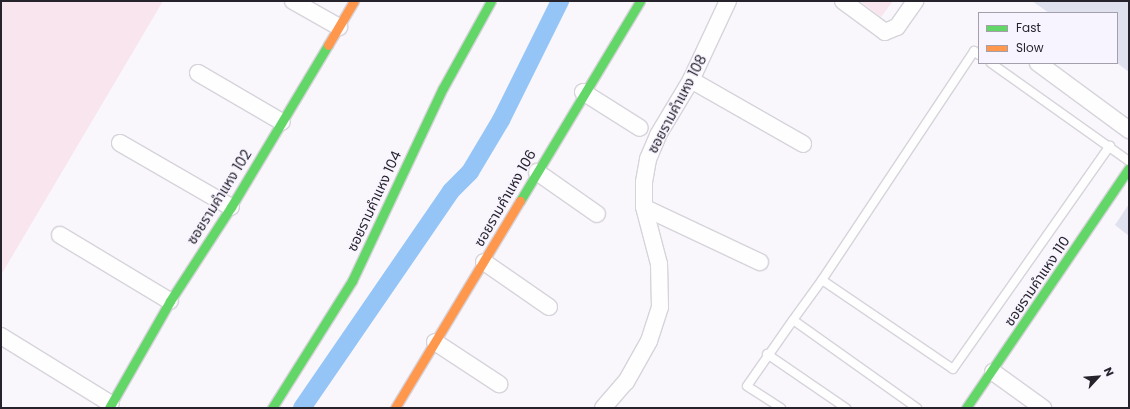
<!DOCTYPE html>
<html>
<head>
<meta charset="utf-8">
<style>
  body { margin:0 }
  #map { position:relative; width:1130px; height:409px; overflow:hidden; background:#f9f7fc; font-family:Poppins,"Noto Sans Thai",sans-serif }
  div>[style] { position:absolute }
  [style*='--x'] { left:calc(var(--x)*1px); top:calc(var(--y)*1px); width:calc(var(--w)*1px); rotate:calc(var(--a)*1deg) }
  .green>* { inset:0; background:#f8e5ed }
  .canal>* { height:18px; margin:-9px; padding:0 9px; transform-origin:9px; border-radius:9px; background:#94c5f6 }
  .building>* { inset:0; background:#e0e1ee }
  .roads { filter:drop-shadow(1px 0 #d6d3da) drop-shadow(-1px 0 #d6d3da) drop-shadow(0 1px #d6d3da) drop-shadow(0 -1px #d6d3da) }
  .lane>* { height:8px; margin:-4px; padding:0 4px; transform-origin:4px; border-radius:4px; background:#fefeff }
  .street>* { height:16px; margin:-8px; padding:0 8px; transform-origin:8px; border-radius:8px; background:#fefeff }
  .fast>* { height:9px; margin:-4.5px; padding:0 4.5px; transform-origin:4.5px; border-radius:4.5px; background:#63d668 }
  .slow>* { height:9px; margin:-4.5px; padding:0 4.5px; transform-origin:4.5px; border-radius:4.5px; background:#ff974d }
  span { translate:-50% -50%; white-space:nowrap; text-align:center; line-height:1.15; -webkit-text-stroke:3px #f8f4ff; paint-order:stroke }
  .street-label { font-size:14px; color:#27232c }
  .frame { position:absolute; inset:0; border:2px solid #27232c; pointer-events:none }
  .legend { position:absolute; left:978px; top:12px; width:140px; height:52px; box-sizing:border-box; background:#f8f4ff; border:1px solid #a4a0ab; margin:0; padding:5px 7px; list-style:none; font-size:12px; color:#27232c }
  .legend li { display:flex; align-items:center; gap:8px; height:20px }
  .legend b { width:20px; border:1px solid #a4a0ab }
  .north { position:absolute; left:1078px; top:357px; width:40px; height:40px; -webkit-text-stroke:3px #f8f4ff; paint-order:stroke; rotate:64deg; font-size:11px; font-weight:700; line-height:16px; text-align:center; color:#27232c }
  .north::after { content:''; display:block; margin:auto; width:14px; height:18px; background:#27232c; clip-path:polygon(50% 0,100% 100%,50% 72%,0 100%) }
</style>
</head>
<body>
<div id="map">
  <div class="green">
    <i style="clip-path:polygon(1px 1px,163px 1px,1px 275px)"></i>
    <i style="clip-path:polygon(860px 1px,893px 1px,881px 17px)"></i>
  </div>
  <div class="canal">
    <i style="--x:302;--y:408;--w:263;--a:-55.5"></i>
    <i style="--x:451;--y:191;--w:27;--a:-45"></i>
    <i style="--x:470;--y:172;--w:61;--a:-59.2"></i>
    <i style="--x:501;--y:120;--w:133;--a:-63.6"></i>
  </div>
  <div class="building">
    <i style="clip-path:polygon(1032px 1px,1129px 1px,1129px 72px,1117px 63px,1117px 13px,1049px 13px)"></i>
    <i style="clip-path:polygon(1129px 204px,1129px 236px,1115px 225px)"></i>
  </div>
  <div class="roads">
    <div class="lane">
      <i style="--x:991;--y:63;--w:169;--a:35.4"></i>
      <i style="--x:822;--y:280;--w:275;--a:-56.4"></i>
      <i style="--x:974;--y:51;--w:6;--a:39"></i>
      <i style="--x:767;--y:354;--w:96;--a:34.4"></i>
      <i style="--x:781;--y:408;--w:40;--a:-147.1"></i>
      <i style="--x:747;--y:386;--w:80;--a:-55.1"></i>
      <i style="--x:917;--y:408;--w:152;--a:-144.6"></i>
      <i style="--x:793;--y:320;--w:49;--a:-54.1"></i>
      <i style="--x:822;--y:280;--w:158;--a:34.2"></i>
      <i style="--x:953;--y:369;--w:273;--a:-54.9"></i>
    </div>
    <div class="street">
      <i style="--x:293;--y:1;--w:53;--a:29.5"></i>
      <i style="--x:843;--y:1;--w:52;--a:36.4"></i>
      <i style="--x:885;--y:32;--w:13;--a:-23"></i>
      <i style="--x:897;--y:27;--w:32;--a:-55"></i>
      <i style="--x:1038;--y:63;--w:113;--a:36.4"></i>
      <i style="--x:198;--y:73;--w:97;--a:30.3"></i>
      <i style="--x:691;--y:80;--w:129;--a:29.7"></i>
      <i style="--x:583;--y:92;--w:67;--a:32.3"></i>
      <i style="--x:120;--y:143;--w:128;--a:30"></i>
      <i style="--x:537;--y:172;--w:73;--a:35"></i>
      <i style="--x:645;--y:208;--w:127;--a:25.2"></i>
      <i style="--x:60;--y:235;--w:128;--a:31"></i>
      <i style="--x:484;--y:262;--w:79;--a:34.7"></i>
      <i style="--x:1;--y:336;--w:129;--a:31.7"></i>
      <i style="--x:435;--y:342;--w:77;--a:33.3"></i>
      <i style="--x:993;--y:372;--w:62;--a:35.8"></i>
      <i style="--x:603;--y:408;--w:35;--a:-49"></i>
      <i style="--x:626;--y:382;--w:47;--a:-60.7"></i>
      <i style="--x:649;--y:341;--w:36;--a:-72"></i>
      <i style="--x:660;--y:307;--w:43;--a:-91.3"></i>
      <i style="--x:659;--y:264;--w:59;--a:-104.7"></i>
      <i style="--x:644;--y:207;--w:25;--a:-90"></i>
      <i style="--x:644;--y:182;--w:23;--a:-80"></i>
      <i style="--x:648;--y:159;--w:26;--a:-67"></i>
      <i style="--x:658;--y:135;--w:64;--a:-59"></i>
      <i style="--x:691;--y:80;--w:87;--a:-64.9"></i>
    </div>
    <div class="fast">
      <i style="--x:520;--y:201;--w:233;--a:-59"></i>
      <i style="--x:109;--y:408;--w:123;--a:-60.3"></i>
      <i style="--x:170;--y:301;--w:112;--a:-57"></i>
      <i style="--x:231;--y:207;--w:189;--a:-59.1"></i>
      <i style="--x:272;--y:408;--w:150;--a:-57.8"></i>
      <i style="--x:352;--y:281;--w:213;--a:-64.8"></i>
      <i style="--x:443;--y:88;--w:99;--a:-61.1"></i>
      <i style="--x:966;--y:408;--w:290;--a:-55.8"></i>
    </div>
    <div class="slow">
      <i style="--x:328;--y:45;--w:51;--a:-59.4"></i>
      <i style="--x:395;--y:408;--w:242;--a:-58.9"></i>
    </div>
  </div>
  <div class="street-label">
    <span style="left:677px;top:104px;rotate:-62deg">ซอยรามคำแหง 108</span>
    <span style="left:219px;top:197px;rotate:-58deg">ซอยรามคําแหง 102</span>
    <span style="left:505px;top:198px;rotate:-60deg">ซอยรามคําแหง 106</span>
    <span style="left:374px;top:201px;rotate:-65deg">ซอยรามคําแหง 104</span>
    <span style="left:1037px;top:281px;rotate:-56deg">ซอยรามคำแหง 110</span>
  </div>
  <div class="frame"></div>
  <ul class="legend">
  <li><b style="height:5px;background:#63d668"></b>Fast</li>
  <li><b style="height:5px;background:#ff974d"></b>Slow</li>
  </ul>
  <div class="north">N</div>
</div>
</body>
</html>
